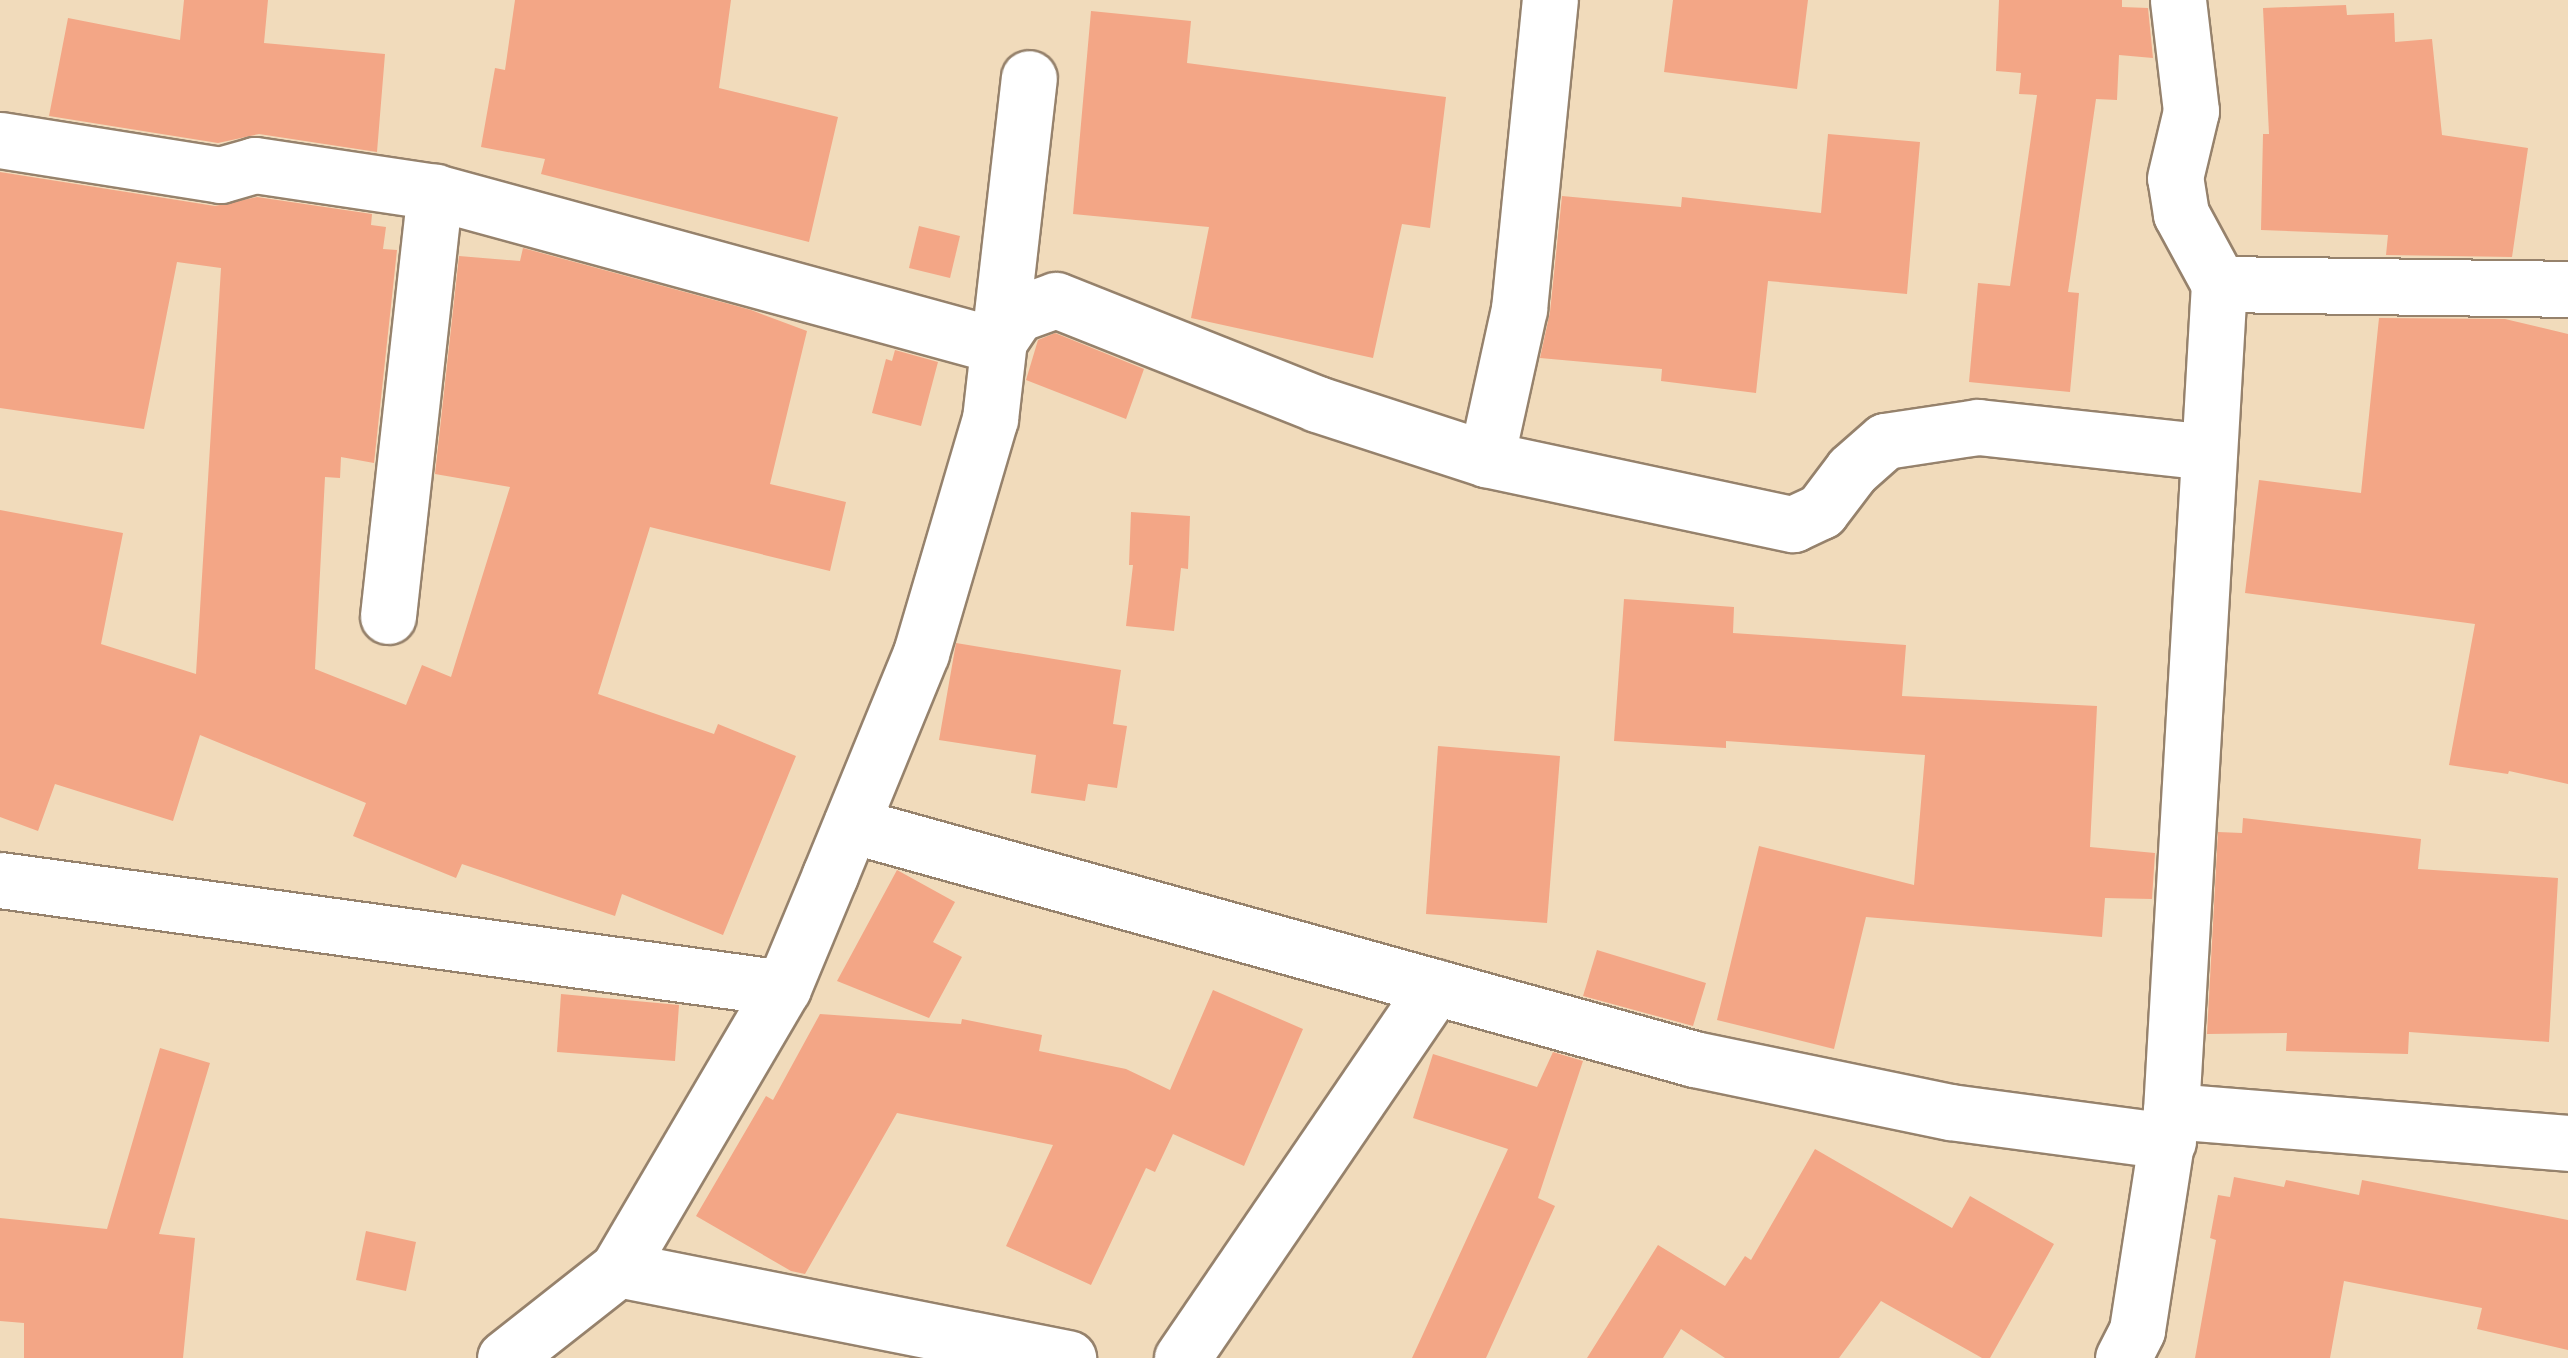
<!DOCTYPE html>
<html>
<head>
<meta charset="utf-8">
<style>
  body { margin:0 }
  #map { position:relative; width:2568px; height:1358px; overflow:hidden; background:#f1dbbb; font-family:Vollkorn,serif }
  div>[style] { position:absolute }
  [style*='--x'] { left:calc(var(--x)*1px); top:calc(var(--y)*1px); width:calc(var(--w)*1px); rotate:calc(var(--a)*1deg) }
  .building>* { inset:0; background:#f3a686 }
  .roads { filter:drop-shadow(2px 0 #96826c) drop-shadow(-2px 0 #96826c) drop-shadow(0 2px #96826c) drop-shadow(0 -2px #96826c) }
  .street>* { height:55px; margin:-27.5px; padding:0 27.5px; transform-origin:27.5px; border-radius:27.5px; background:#fff }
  span { translate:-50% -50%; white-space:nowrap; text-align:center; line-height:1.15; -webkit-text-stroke:10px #f7f3e8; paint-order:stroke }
</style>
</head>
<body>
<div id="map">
  <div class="building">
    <i style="clip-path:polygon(184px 0,268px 0,264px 43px,385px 54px,377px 152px,259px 134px,218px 143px,49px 116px,68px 18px,180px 40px)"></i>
    <i style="clip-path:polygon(515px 0,731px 0,719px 88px,838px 117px,809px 242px,541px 174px,545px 159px,481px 147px,495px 68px,505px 70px)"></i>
    <i style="clip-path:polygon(1673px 0,1808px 0,1797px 89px,1664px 72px)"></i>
    <i style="clip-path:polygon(1999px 0,2122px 0,2122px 7px,2148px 8px,2153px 58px,2119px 55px,2117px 100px,2096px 99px,2068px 292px,2079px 293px,2070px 392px,1969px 382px,1978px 283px,2010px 286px,2037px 95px,2019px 94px,2021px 73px,1996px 71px)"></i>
    <i style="clip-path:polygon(2346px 5px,2347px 15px,2394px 13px,2395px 42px,2432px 39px,2442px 135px,2528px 148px,2512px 257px,2386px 255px,2388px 235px,2261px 230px,2263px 134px,2269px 134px,2263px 8px)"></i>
    <i style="clip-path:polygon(1091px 11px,1191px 21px,1187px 63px,1446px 97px,1430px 228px,1402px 224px,1373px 358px,1191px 318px,1209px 227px,1073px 214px)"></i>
    <i style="clip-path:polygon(1828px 134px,1920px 142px,1907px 294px,1768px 281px,1756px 393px,1661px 381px,1662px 369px,1540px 358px,1550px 312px,1562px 196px,1681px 207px,1682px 197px,1821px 213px)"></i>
    <i style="clip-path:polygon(0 172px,215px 206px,257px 197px,372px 214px,371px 225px,386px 227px,383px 249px,397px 250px,374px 463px,341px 457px,340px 478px,325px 477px,315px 669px,406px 705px,422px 665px,451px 677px,510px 487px,435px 474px,459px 256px,520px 261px,523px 248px,751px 310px,807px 331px,770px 484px,846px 502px,830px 571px,650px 527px,598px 694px,714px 734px,718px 724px,796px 756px,723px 935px,622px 894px,615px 916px,462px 864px,456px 878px,353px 836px,366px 803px,200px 735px,173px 821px,55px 784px,38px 831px,0 817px,0 510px,123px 533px,101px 644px,196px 674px,221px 268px,177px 262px,144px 429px,0 408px)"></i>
    <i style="clip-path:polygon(919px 226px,960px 236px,950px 278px,909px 268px)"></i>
    <i style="clip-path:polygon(2379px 318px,2505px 319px,2568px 334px,2568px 784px,2509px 771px,2508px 774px,2449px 765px,2475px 624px,2245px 593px,2259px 480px,2361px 493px)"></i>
    <i style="clip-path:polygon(1055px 333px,1144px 369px,1126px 419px,1026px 380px,1038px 340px)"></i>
    <i style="clip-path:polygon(895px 350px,938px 362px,921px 426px,872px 413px,886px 359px,892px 361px)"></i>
    <i style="clip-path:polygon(1131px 512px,1190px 516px,1188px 569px,1181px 568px,1174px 631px,1126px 626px,1133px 565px,1129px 565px)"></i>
    <i style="clip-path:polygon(1624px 599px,1734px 607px,1733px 633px,1906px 645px,1902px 696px,2097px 706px,2090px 847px,2155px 853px,2152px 899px,2105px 898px,2102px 937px,1866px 917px,1834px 1049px,1717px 1020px,1759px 846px,1914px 885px,1925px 755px,1726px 741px,1726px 748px,1614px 741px)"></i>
    <i style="clip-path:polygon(956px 643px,1121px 670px,1113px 724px,1127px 726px,1117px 788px,1088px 784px,1085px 801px,1031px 793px,1036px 755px,939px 740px)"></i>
    <i style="clip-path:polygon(1438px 746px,1560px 756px,1547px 923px,1426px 914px)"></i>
    <i style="clip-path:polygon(2243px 818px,2421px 839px,2418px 869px,2558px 878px,2549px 1042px,2409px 1032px,2408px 1054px,2286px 1051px,2287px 1033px,2207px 1034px,2218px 832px,2242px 833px)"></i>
    <i style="clip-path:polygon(897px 870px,955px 902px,933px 942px,962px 957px,929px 1018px,837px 981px)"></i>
    <i style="clip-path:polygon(1597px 950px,1706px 983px,1693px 1026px,1583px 996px)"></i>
    <i style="clip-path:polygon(1213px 990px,1303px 1029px,1244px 1166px,1173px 1134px,1155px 1172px,1146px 1168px,1091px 1285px,1006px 1246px,1053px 1145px,897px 1113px,805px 1274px,791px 1271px,696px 1216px,766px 1096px,773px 1100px,820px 1014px,961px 1024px,962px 1019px,1042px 1035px,1039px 1051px,1126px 1069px,1170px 1090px)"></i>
    <i style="clip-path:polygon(561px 994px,679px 1005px,675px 1061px,557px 1052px)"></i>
    <i style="clip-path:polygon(160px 1048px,210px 1063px,159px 1234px,195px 1238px,183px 1358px,24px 1358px,24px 1323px,0 1321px,0 1218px,107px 1229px)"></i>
    <i style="clip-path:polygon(1553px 1052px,1583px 1061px,1538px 1198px,1555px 1206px,1486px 1358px,1412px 1358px,1508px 1149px,1413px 1118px,1433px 1054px,1537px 1087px)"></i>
    <i style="clip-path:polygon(1815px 1149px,1952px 1228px,1970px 1196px,2054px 1244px,1990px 1358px,1982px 1358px,1881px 1301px,1839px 1358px,1725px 1358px,1681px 1329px,1663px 1358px,1587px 1358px,1658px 1245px,1725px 1286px,1745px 1256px,1751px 1260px)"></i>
    <i style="clip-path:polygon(2234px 1177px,2284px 1187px,2286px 1180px,2359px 1195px,2362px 1180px,2568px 1220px,2568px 1350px,2477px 1329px,2482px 1308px,2344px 1281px,2330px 1358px,2195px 1358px,2216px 1240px,2210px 1238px,2218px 1195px,2230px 1197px)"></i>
    <i style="clip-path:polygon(366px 1231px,416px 1242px,406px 1291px,356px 1280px)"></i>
  </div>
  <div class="roads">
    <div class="street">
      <i style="--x:0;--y:140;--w:223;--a:9"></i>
      <i style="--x:220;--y:175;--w:36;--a:-16"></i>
      <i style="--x:255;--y:165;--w:182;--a:8.5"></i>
      <i style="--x:435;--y:192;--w:581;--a:15.26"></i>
      <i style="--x:996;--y:345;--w:37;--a:-56"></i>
      <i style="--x:1017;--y:314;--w:41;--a:-19.7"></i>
      <i style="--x:1056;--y:300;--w:281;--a:21.7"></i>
      <i style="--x:1317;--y:404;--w:178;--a:18"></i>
      <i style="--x:1486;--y:459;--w:314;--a:12"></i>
      <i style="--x:1793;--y:524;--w:31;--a:-25"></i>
      <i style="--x:1821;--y:511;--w:51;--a:-52.9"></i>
      <i style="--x:1852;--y:470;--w:44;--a:-41.3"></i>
      <i style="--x:1885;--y:441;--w:94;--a:-8.6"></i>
      <i style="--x:1978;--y:427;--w:231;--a:6.2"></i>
      <i style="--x:2219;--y:284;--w:349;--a:0.8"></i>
      <i style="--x:1486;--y:459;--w:154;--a:-77.6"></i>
      <i style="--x:1519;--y:309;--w:311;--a:-84.3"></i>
      <i style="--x:388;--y:616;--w:427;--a:-83.7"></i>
      <i style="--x:851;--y:825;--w:875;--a:15.51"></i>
      <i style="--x:1694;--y:1059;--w:261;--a:11.7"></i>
      <i style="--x:1950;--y:1112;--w:220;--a:7.6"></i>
      <i style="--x:0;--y:880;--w:790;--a:7.85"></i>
      <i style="--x:2171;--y:1111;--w:398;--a:4.6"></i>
      <i style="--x:618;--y:1269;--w:459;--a:11.2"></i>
      <i style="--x:505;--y:1358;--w:144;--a:-38.2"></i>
      <i style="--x:618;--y:1269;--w:326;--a:-59.6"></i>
      <i style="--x:783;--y:988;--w:122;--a:-67.4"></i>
      <i style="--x:830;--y:875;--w:240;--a:-67.7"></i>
      <i style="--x:921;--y:653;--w:244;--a:-73.6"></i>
      <i style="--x:990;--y:419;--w:343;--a:-83.5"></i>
      <i style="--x:1182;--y:1358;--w:449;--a:-55.7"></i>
      <i style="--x:2123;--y:1358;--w:31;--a:-63"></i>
      <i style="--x:2137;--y:1330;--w:222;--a:-81.2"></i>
      <i style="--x:2171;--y:1111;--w:828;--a:-86.68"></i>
      <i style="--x:2219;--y:284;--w:80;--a:-118.5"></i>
      <i style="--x:2181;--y:214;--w:36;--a:-99"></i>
      <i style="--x:2175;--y:178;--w:69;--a:-76.6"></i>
      <i style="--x:2191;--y:111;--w:112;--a:-96.7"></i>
    </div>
  </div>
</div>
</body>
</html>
